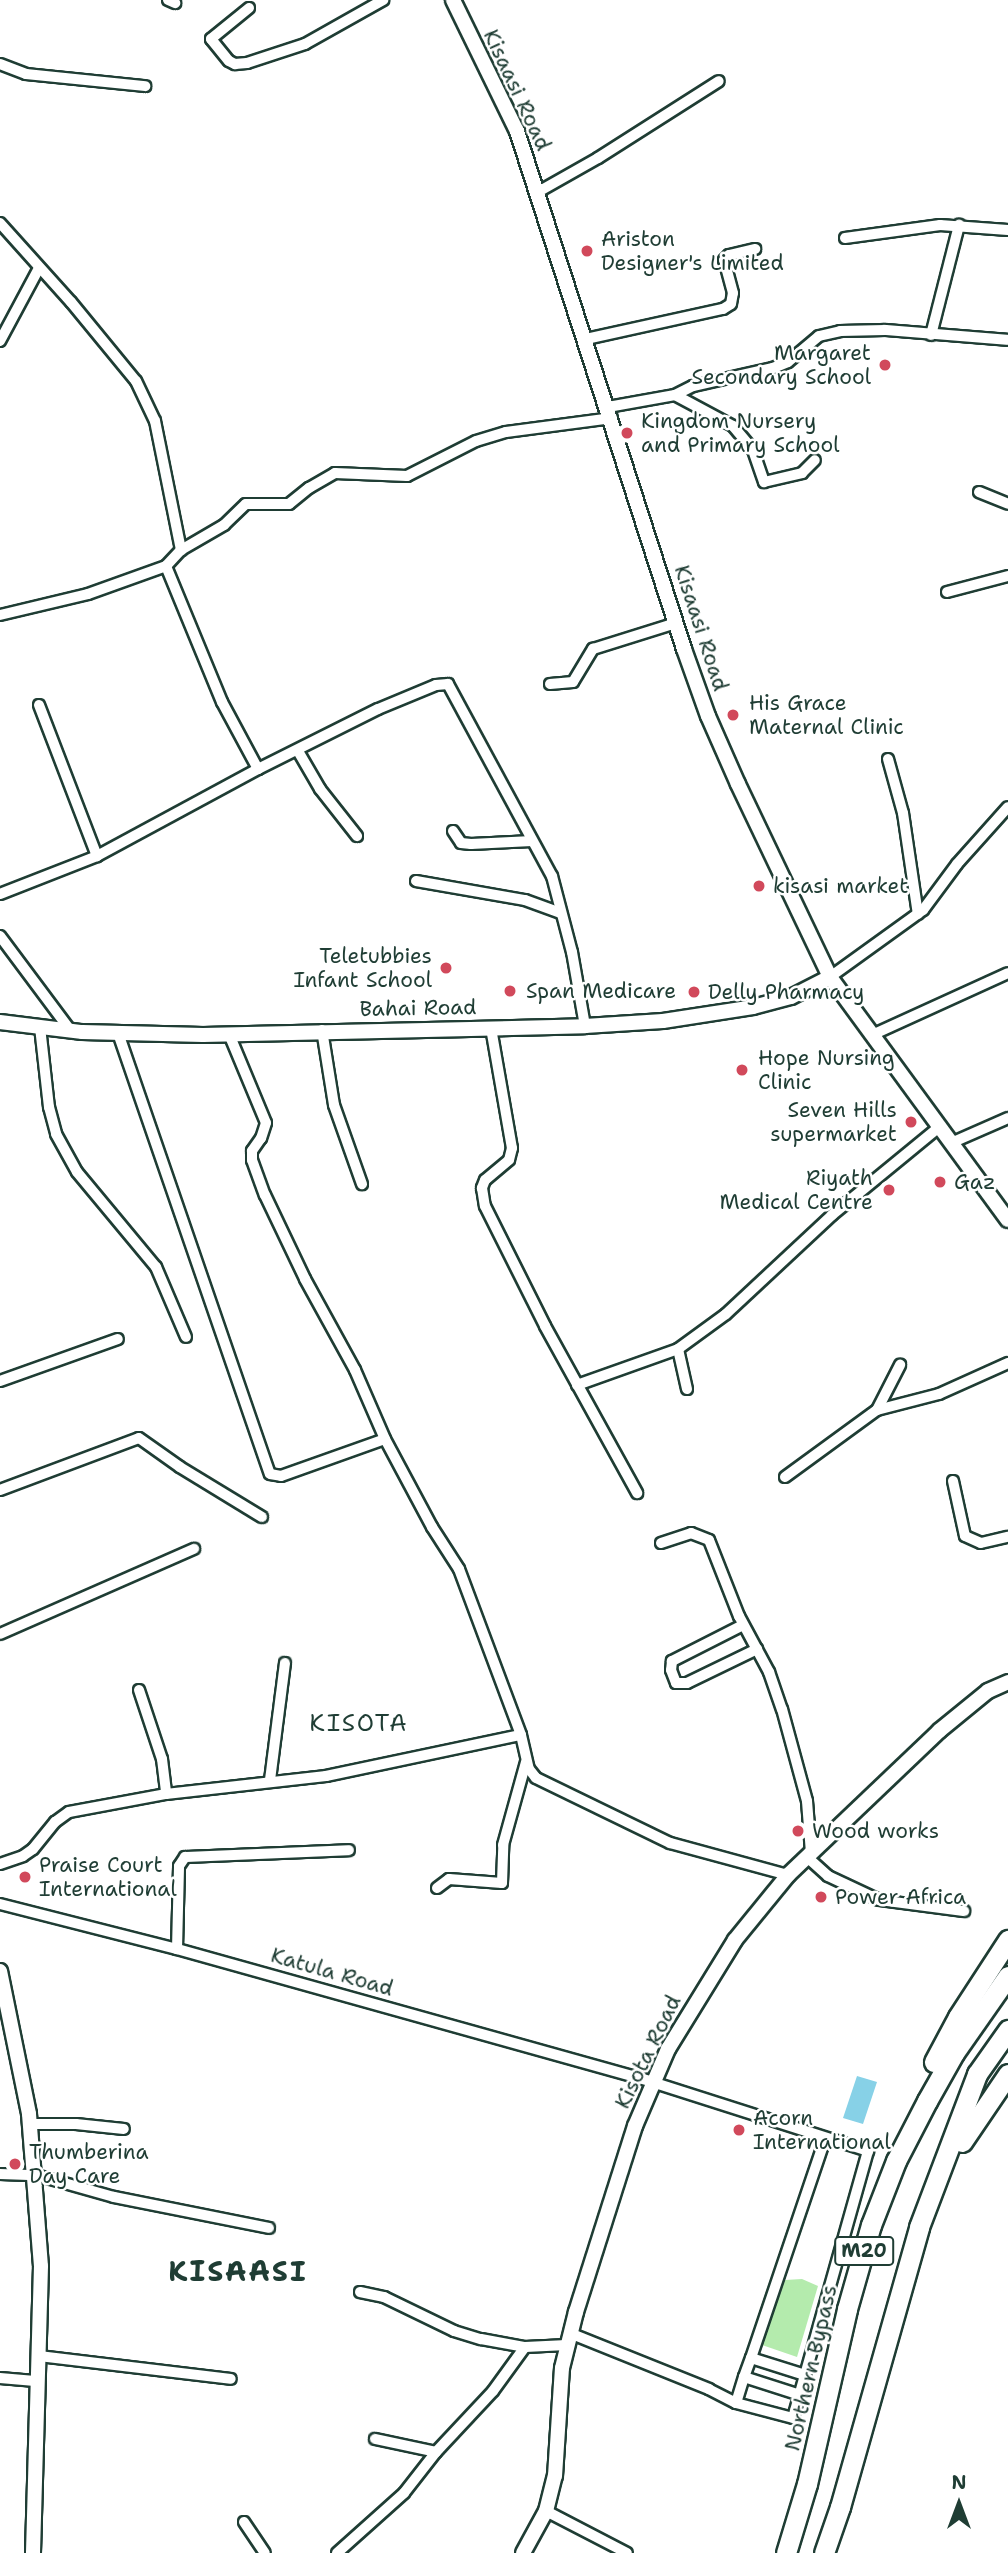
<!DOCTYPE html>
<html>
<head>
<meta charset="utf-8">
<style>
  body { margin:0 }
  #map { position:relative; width:1008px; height:2553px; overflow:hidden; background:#fff; font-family:"Shantell Sans",sans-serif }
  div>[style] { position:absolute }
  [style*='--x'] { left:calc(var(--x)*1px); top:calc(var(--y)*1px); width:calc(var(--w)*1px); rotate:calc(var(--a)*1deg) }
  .green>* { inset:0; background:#b4ebad }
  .water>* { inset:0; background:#87d1e7 }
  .roads { filter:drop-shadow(2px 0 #1f3d34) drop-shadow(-2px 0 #1f3d34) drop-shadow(0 2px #1f3d34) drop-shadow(0 -2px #1f3d34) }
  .street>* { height:10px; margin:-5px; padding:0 5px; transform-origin:5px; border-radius:5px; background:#fff }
  .secondary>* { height:14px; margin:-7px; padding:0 7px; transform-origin:7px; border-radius:7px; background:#fff }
  .highway>* { height:19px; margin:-9.5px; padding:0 9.5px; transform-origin:9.5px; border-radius:9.5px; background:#fff }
  .dots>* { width:19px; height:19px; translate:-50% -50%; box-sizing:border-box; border:4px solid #fff; border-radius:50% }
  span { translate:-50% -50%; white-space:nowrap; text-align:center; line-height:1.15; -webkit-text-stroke:5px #fff; paint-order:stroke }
  .shield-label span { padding:2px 5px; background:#fff; border:2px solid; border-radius:5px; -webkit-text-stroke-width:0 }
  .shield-label { font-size:19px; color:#1f3d34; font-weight:700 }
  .street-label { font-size:21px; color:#1f3d34 }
  .poi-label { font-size:21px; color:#1f3d34 }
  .left { translate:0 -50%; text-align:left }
  .right { translate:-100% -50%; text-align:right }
  .quarter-label { font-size:24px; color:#1f3d34; letter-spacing:2px }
  .district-label { font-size:28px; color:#1f3d34; font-weight:700; letter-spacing:2px }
  .north { position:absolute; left:924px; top:2469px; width:70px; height:70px; -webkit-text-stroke:5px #fff; paint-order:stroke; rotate:0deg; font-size:19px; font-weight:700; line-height:28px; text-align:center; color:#1f3d34 }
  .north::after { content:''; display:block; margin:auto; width:24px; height:32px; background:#1f3d34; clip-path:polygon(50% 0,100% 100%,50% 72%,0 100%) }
</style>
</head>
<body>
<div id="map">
  <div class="green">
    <i style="clip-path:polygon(802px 2279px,818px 2286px,797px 2357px,762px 2345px,785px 2280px)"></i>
  </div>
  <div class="water">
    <i style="clip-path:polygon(857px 2076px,877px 2082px,863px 2124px,843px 2118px)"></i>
  </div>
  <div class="roads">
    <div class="street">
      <i style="--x:168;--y:0;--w:8;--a:23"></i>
      <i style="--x:249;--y:8;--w:49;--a:140.8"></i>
      <i style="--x:211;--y:39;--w:28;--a:51"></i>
      <i style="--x:229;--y:61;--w:7;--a:27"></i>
      <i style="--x:235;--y:64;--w:12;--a:-5"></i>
      <i style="--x:247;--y:63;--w:61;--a:-18.1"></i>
      <i style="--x:305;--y:44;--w:90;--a:-29.4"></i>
      <i style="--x:0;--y:64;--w:28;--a:21"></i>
      <i style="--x:26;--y:74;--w:120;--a:5.8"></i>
      <i style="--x:538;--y:192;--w:69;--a:-29.5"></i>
      <i style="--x:598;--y:158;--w:143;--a:-32.5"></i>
      <i style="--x:0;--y:223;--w:106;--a:48.1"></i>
      <i style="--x:71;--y:302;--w:102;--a:50.6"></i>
      <i style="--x:136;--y:381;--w:44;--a:64.6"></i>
      <i style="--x:155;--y:421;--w:132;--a:78.6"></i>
      <i style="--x:845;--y:238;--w:96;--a:-7.8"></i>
      <i style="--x:940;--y:225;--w:68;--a:4.2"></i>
      <i style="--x:931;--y:335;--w:114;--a:-75.7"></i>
      <i style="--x:586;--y:339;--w:140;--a:-12.4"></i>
      <i style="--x:723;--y:309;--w:9;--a:-32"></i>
      <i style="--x:731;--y:304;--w:11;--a:-80"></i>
      <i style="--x:733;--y:293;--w:34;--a:-105"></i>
      <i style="--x:724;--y:260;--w:7;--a:-45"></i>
      <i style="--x:729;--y:255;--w:27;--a:-13"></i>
      <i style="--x:0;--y:341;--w:83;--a:-61.9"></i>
      <i style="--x:675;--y:395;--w:66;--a:28.1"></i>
      <i style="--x:733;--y:426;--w:31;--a:50"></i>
      <i style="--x:753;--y:450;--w:34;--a:71"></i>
      <i style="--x:764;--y:482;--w:39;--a:-13"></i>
      <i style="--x:802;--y:473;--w:18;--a:-45"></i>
      <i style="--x:608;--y:407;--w:68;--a:-10.2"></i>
      <i style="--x:675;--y:395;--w:20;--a:-27"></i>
      <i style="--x:693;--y:386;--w:82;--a:-12.7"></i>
      <i style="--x:773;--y:368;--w:16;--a:-22"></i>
      <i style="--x:788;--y:362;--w:40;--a:-40"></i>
      <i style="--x:819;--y:336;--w:22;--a:-13"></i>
      <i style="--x:840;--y:331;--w:45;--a:-1.3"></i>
      <i style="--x:885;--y:330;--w:123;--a:4.6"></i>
      <i style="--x:979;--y:492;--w:31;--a:22"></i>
      <i style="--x:947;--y:592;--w:63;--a:-14.7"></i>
      <i style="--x:0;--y:615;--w:90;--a:-13.4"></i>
      <i style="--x:88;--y:594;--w:83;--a:-19.7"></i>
      <i style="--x:550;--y:684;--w:23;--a:-5"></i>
      <i style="--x:573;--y:682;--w:39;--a:-59"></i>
      <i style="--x:593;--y:649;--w:87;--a:-17.4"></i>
      <i style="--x:39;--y:705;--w:162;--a:69"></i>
      <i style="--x:298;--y:751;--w:44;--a:59.9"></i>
      <i style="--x:320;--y:789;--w:60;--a:51.8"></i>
      <i style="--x:888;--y:759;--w:56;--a:74.5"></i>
      <i style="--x:903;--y:813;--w:102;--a:81.6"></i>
      <i style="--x:258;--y:769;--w:76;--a:-118.2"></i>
      <i style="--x:222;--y:702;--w:147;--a:-112.4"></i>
      <i style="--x:166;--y:566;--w:22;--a:-47"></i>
      <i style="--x:181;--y:550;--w:50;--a:-30.2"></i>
      <i style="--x:224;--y:525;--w:30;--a:-44"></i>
      <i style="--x:246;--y:504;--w:43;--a:0"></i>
      <i style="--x:289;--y:504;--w:26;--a:-39"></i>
      <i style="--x:309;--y:488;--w:30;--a:-30"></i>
      <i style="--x:335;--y:473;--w:72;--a:2.4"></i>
      <i style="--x:407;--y:476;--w:77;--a:-26.9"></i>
      <i style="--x:476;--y:441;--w:31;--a:-17"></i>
      <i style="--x:506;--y:432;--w:107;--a:-7.5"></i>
      <i style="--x:453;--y:831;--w:14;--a:56"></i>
      <i style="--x:461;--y:843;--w:10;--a:6"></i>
      <i style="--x:471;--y:844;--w:61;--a:-2.8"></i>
      <i style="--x:416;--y:881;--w:111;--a:9.9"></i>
      <i style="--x:525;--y:900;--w:38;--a:20"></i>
      <i style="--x:0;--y:894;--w:104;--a:-21.4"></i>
      <i style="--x:97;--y:856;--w:183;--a:-28.4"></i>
      <i style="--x:258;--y:769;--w:134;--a:-26.6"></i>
      <i style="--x:378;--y:709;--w:63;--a:-22.5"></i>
      <i style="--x:436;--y:685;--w:12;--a:-5"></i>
      <i style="--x:448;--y:684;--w:218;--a:61.6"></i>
      <i style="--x:552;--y:876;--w:79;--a:75.3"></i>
      <i style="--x:572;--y:952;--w:75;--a:80"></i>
      <i style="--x:0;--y:936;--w:117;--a:53.3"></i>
      <i style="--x:830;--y:977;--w:115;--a:-35.8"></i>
      <i style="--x:923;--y:910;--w:57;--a:-53.5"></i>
      <i style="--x:957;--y:864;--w:76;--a:-48.2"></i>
      <i style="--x:40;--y:1027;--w:81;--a:83.6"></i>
      <i style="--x:49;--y:1107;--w:28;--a:75"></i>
      <i style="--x:56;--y:1134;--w:43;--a:61.1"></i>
      <i style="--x:77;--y:1172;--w:124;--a:50.3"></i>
      <i style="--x:156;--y:1267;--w:76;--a:66.8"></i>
      <i style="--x:491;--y:1028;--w:122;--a:80.1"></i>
      <i style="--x:512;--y:1148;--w:12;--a:104"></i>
      <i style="--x:509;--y:1160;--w:31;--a:140"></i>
      <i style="--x:485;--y:1180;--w:9;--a:111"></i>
      <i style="--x:482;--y:1188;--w:18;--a:81"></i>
      <i style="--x:485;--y:1206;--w:134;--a:63.4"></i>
      <i style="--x:545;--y:1326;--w:191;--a:61.1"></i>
      <i style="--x:322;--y:1030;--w:76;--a:80.9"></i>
      <i style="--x:334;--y:1105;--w:84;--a:70.5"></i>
      <i style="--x:118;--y:1033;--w:466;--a:71"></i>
      <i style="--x:270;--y:1474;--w:11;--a:10"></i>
      <i style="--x:281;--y:1476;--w:110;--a:-19.6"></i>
      <i style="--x:229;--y:1034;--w:96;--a:67.4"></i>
      <i style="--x:266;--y:1123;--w:16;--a:108"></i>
      <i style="--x:261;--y:1138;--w:16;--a:125"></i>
      <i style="--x:252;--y:1151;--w:9;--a:90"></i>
      <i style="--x:252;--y:1160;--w:37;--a:70"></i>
      <i style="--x:265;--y:1195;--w:93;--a:64.5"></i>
      <i style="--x:305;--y:1279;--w:104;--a:61.2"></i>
      <i style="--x:355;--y:1370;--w:75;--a:66.5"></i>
      <i style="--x:385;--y:1439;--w:100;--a:61.9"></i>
      <i style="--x:432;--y:1527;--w:50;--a:57.3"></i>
      <i style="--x:459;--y:1569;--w:177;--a:69.5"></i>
      <i style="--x:521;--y:1735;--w:35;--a:77"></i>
      <i style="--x:529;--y:1769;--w:11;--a:52"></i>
      <i style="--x:536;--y:1778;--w:149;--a:25.9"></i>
      <i style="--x:670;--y:1843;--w:122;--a:15.2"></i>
      <i style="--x:872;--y:1035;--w:149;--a:-24.5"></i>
      <i style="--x:951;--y:1143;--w:62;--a:-23.7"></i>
      <i style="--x:0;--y:1381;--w:125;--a:-19.6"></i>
      <i style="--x:577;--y:1385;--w:107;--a:-19.6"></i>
      <i style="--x:687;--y:1389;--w:41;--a:-102.7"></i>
      <i style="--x:678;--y:1349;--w:59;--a:-36.1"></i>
      <i style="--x:726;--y:1314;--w:145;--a:-43"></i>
      <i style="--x:832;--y:1215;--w:139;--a:-39.4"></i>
      <i style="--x:877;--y:1410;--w:51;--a:-62.9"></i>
      <i style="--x:785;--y:1477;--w:114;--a:-36.1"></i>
      <i style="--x:877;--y:1410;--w:64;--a:-14.5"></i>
      <i style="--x:939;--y:1394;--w:76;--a:-24.2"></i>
      <i style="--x:953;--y:1481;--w:56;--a:77.7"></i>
      <i style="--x:965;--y:1536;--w:17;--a:24"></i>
      <i style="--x:981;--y:1543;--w:28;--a:-13"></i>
      <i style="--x:0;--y:1490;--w:148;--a:-20.5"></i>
      <i style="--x:139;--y:1438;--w:50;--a:35.3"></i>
      <i style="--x:180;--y:1467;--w:96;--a:31.4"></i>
      <i style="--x:661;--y:1543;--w:32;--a:-18"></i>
      <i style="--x:691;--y:1533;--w:19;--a:21"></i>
      <i style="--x:709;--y:1540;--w:82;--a:68.5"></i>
      <i style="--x:739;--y:1616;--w:64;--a:61.8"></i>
      <i style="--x:769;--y:1672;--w:39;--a:71"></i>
      <i style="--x:782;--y:1709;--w:95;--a:74.8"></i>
      <i style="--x:807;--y:1801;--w:52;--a:85.6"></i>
      <i style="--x:743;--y:1625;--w:80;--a:153.1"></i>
      <i style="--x:672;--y:1661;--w:9;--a:96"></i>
      <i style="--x:671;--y:1670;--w:14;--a:69"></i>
      <i style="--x:676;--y:1683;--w:11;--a:0"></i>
      <i style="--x:687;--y:1683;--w:78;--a:-25.9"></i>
      <i style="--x:0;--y:1634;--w:212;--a:-23.7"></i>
      <i style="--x:139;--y:1690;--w:73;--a:71.6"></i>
      <i style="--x:162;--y:1759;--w:35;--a:83"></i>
      <i style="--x:270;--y:1780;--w:118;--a:-82.7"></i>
      <i style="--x:807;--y:1857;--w:28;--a:42"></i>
      <i style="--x:828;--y:1876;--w:56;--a:25.2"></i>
      <i style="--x:879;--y:1900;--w:86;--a:7.4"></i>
      <i style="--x:0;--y:1864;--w:24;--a:-19"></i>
      <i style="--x:23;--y:1856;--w:12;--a:-35"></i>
      <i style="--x:33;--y:1849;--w:35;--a:-51"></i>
      <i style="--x:55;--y:1822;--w:17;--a:-36"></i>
      <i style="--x:69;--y:1812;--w:99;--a:-10.5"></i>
      <i style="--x:166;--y:1794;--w:161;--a:-6.4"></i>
      <i style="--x:326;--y:1776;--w:199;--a:-11.9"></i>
      <i style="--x:437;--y:1888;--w:15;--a:-37"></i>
      <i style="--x:449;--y:1879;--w:53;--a:4.3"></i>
      <i style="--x:502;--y:1883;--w:38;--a:-88"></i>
      <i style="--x:503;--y:1845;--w:86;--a:-74.5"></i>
      <i style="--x:0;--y:1904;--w:183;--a:14.3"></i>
      <i style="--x:177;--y:1949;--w:493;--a:15.6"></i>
      <i style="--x:652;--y:2082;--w:227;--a:17.7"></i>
      <i style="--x:868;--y:2151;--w:277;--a:105.7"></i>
      <i style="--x:793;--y:2418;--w:59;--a:-165.3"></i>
      <i style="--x:736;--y:2403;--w:30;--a:-153"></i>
      <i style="--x:709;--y:2389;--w:150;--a:-158.1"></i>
      <i style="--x:177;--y:1949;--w:83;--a:-88.6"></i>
      <i style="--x:179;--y:1866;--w:11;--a:-56"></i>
      <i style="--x:185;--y:1857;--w:164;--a:-2.4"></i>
      <i style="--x:31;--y:2124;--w:45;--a:0"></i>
      <i style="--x:76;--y:2124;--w:48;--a:5.9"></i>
      <i style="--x:0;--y:2174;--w:36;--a:2"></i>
      <i style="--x:36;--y:2175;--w:81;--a:15.8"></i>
      <i style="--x:114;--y:2197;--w:158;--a:11.3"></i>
      <i style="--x:360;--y:2292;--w:25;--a:12"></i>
      <i style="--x:384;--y:2297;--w:78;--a:25.9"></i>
      <i style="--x:454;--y:2331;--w:28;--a:17"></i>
      <i style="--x:481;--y:2339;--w:45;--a:10.3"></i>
      <i style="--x:525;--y:2347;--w:42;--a:-2.7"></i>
      <i style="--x:39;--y:2356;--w:193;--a:6.8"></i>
      <i style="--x:751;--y:2358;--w:231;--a:-71.3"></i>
      <i style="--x:744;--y:2377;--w:20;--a:-70"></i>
      <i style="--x:751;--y:2358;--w:57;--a:17.5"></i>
      <i style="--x:0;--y:2378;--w:38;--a:5"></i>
      <i style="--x:736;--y:2403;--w:27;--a:-73"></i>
      <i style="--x:744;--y:2377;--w:59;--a:17.8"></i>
      <i style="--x:375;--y:2439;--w:62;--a:12"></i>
      <i style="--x:546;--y:2511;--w:91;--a:27.4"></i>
      <i style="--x:244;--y:2522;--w:37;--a:56"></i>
      <i style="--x:337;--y:2553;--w:90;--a:-41.8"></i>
      <i style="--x:404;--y:2493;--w:52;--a:-52"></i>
      <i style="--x:436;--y:2452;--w:83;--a:-46.9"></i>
      <i style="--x:493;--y:2391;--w:54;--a:-54"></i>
    </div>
    <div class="secondary">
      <i style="--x:453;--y:0;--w:146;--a:64"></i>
      <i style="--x:517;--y:131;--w:544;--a:72.13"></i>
      <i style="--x:684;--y:649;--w:71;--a:70.3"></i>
      <i style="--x:708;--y:716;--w:74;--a:66.2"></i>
      <i style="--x:738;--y:784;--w:214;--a:64.5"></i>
      <i style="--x:830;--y:977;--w:301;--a:53.8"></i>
      <i style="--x:0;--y:1022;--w:83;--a:7"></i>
      <i style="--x:82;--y:1032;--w:121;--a:1.4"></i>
      <i style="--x:203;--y:1035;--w:382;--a:-1.3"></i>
      <i style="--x:585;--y:1026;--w:78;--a:-3.7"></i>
      <i style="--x:663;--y:1021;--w:91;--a:-8.8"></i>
      <i style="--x:753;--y:1007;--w:39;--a:-15"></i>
      <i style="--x:791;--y:997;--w:44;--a:-27.1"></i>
      <i style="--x:0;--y:1971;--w:146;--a:78.5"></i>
      <i style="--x:29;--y:2114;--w:152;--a:85.5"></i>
      <i style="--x:41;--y:2266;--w:287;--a:91.6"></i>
      <i style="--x:523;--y:2553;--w:48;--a:-61.3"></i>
      <i style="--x:546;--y:2511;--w:36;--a:-76"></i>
      <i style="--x:555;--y:2476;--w:108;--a:-86.3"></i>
      <i style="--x:562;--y:2368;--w:58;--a:-76"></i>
      <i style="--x:576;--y:2312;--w:195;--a:-72.4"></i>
      <i style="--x:635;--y:2126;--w:84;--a:-66.8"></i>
      <i style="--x:668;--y:2049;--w:128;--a:-58.4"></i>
      <i style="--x:735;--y:1940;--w:84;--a:-50.8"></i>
      <i style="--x:788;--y:1875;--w:209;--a:-43.6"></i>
      <i style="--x:939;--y:1731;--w:63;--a:-39.2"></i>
      <i style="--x:988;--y:1691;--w:22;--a:-24"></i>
    </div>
    <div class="highway">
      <i style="--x:934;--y:2062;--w:51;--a:-61.9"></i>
      <i style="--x:958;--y:2017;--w:92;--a:-57"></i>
      <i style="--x:962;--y:2142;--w:82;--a:-55.9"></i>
      <i style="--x:786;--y:2553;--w:72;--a:-73.1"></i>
      <i style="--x:807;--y:2484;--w:180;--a:-77.1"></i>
      <i style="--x:847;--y:2309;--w:87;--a:-74.1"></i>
      <i style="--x:871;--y:2225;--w:69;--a:-68.7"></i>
      <i style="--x:896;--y:2161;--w:68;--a:-62.7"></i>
      <i style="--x:927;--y:2101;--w:55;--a:-60.6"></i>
      <i style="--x:954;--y:2053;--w:94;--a:-55"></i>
      <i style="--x:824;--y:2553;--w:49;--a:-70.8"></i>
      <i style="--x:840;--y:2507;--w:291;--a:-74.2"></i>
      <i style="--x:919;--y:2227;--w:164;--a:-69.2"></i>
      <i style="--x:977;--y:2074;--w:54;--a:-54.8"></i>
    </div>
  </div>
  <div class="dots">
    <i style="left:587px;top:251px;background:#d1495b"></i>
    <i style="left:885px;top:365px;background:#d1495b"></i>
    <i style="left:627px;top:433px;background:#d1495b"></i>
    <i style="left:733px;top:715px;background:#d1495b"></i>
    <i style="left:759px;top:886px;background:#d1495b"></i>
    <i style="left:446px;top:968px;background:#d1495b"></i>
    <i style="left:510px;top:991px;background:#d1495b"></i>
    <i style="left:694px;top:992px;background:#d1495b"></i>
    <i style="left:742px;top:1070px;background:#d1495b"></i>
    <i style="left:911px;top:1122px;background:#d1495b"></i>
    <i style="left:940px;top:1182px;background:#d1495b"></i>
    <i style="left:889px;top:1190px;background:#d1495b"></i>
    <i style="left:798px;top:1831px;background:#d1495b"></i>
    <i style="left:25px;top:1877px;background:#d1495b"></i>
    <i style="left:821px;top:1897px;background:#d1495b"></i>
    <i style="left:739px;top:2130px;background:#d1495b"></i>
    <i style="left:15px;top:2164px;background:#d1495b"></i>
  </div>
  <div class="shield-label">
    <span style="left:864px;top:2251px">M20</span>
  </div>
  <div class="street-label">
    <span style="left:517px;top:90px;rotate:65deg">Kisaasi Road</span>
    <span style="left:701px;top:628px;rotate:72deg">Kisaasi Road</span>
    <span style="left:418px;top:1008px;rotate:-1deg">Bahai Road</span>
    <span style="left:332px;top:1972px;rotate:16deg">Katula Road</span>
    <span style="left:648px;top:2052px;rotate:-64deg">Kisota Road</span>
    <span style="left:811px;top:2368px;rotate:-77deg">Northern Bypass</span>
  </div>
  <div class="poi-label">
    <span class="left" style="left:601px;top:251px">Ariston<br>Designer's Limited</span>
    <span class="right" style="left:871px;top:365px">Margaret<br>Secondary School</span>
    <span class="left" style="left:641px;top:433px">Kingdom Nursery<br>and Primary School</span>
    <span class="left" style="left:749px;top:715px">His Grace<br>Maternal Clinic</span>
    <span class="left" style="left:773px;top:886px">kisasi market</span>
    <span class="right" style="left:432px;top:968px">Teletubbies<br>Infant School</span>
    <span class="left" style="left:526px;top:991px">Span Medicare</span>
    <span class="left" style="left:708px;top:992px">Delly Pharmacy</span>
    <span class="left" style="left:758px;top:1070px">Hope Nursing<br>Clinic</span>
    <span class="right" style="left:897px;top:1122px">Seven Hills<br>supermarket</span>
    <span class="right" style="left:873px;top:1190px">Riyath<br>Medical Centre</span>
    <span class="left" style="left:954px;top:1182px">Gaz</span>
    <span class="left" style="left:812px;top:1831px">Wood works</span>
    <span class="left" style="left:39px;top:1877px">Praise Court<br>International</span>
    <span class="left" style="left:835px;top:1897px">Power Africa</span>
    <span class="left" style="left:753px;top:2130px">Acorn<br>International</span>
    <span class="left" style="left:29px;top:2164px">Thumberina<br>Day Care</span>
  </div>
  <div class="quarter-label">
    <span style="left:359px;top:1724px">KISOTA</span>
  </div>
  <div class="district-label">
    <span style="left:238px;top:2271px">KISAASI</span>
  </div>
  <div class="north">N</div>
</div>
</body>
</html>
